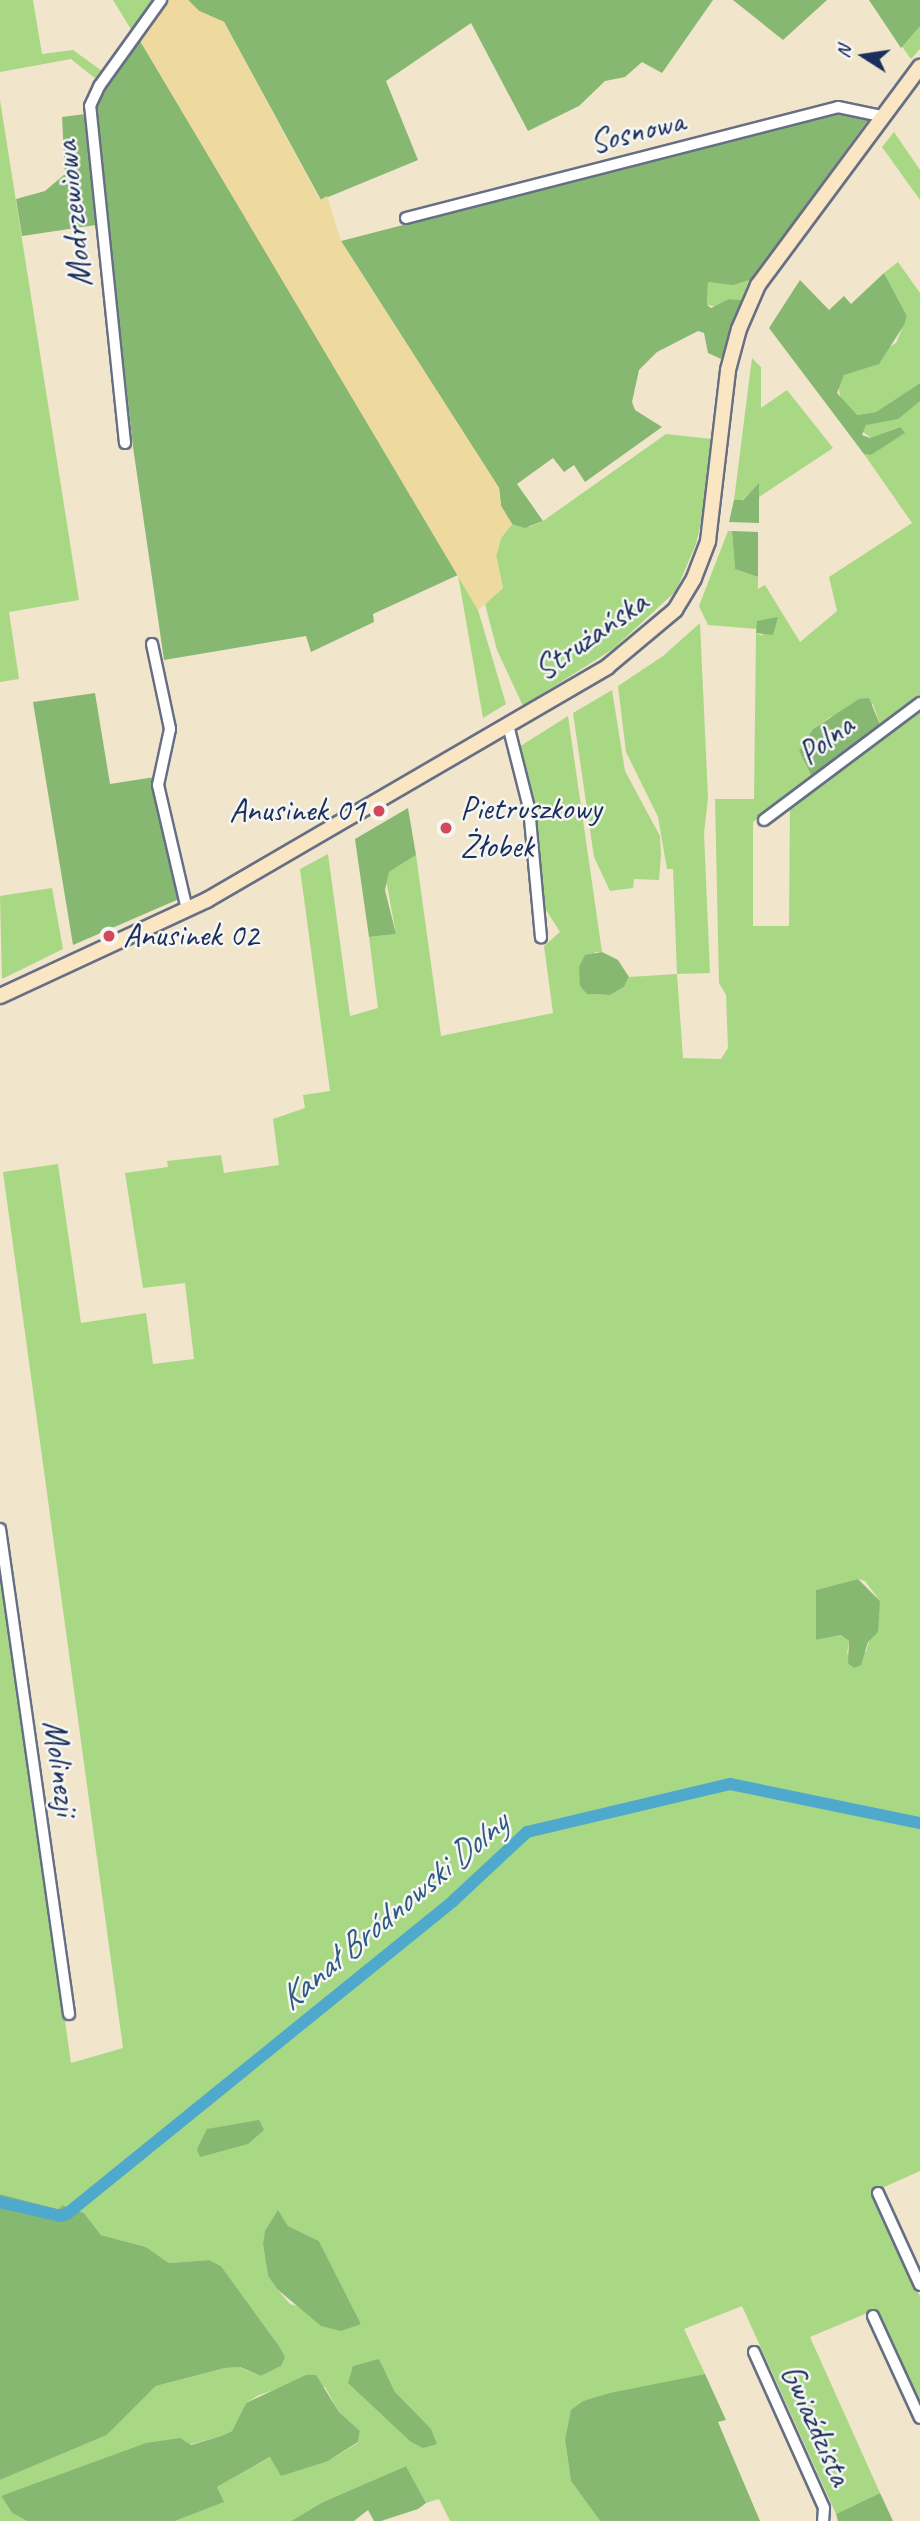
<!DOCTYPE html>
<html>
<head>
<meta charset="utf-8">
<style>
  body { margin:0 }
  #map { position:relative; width:920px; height:2521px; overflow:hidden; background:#f1e5cc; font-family:Caveat,sans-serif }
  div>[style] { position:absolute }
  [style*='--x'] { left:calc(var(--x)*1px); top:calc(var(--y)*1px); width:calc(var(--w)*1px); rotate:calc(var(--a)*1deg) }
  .green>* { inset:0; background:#a9d885 }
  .forest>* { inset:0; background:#86b872 }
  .sand>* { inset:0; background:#eeda9e }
  .canal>* { height:12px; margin:-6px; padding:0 6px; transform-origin:6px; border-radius:6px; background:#4ea9cc }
  .roads { filter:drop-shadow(2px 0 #666f84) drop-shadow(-2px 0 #666f84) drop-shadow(0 2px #666f84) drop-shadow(0 -2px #666f84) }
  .street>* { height:10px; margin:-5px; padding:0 5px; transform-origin:5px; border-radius:5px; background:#fff }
  .secondary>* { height:14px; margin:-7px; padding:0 7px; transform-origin:7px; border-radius:7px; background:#fbe6c4 }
  .dots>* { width:19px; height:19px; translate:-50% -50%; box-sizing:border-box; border:4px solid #f6f6f2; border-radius:50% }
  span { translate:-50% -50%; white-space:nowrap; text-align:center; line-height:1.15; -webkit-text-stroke:5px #f6f6f2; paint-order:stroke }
  .street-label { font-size:33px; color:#1b2f5e }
  .poi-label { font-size:33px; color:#1b2f5e }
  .left { translate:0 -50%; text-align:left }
  .right { translate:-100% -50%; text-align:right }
  .water-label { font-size:35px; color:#2d5a84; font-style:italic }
  .north { position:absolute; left:829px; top:21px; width:70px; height:70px; -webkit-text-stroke:5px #f6f6f2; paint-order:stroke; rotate:282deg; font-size:19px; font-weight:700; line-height:28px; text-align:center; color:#1b2f5e }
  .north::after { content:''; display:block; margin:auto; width:24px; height:32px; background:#1b2f5e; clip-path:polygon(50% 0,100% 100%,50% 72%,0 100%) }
</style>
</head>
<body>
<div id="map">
  <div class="green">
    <i style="clip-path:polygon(0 0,33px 0,42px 54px,73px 50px,102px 71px,96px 79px,71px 59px,0 72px)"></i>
    <i style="clip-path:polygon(113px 0,157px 0,132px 31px)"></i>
    <i style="clip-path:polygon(869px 0,920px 0,920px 49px,911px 59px)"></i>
    <i style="clip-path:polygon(0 100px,79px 600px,9px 612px,19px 679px,0 682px)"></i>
    <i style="clip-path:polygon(894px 132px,920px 170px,920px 200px,882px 147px)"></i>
    <i style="clip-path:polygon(898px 262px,920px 293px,920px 383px,876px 412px,857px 415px,841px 401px,838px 385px,844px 375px,896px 343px,907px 316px,884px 273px)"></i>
    <i style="clip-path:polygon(752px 279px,742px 300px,729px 299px,719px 307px,707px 305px,708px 282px)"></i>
    <i style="clip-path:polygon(752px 358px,761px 367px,761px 408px,787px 390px,833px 448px,759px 497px,759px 484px,742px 500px,734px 500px)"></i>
    <i style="clip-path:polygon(evenodd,920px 401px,920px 699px,881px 727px,873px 704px,830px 717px,813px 729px,799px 751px,812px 777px,753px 822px,753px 926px,789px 926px,790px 807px,920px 707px,920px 2171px,873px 2192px,920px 2296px,920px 2404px,877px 2309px,810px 2337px,880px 2493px,836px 2514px,742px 2306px,684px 2329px,705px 2374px,583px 2401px,565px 2440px,571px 2481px,600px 2521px,450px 2521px,439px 2499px,426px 2503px,406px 2466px,323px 2502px,291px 2521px,175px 2521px,223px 2502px,217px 2487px,271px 2457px,328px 2461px,358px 2443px,360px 2431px,339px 2412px,325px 2387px,277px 2389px,259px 2395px,246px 2403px,232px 2431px,221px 2436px,1px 2496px,12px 2513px,27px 2521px,0 2521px,0 2480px,107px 2435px,156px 2386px,225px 2368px,239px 2367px,261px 2376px,281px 2366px,279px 2346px,221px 2266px,209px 2260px,169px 2263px,146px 2247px,101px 2235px,84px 2213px,64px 2205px,58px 2209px,0 2194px,0 1565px,71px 2063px,123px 2048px,3px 1172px,58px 1164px,81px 1323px,146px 1313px,153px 1364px,194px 1359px,185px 1283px,143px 1288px,125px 1173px,168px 1167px,167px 1161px,221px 1155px,224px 1173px,279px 1165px,273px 1119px,305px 1108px,303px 1095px,330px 1091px,300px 869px,328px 854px,350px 1016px,378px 1008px,369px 937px,396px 934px,386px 880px,389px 872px,416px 855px,441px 1036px,553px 1013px,544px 946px,560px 932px,543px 905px,519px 747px,568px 716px,602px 952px,595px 952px,588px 994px,610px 995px,624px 987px,629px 977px,677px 974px,673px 869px,667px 869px,658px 817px,626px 752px,618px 686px,663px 656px,700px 623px,708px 798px,704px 833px,710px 973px,677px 974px,683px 1058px,721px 1059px,728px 1048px,726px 995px,719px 983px,715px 799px,754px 799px,756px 633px,763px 636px,757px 621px,757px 629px,708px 625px,699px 606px,728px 531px,732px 531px,735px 569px,758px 577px,758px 589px,765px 585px,800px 642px,837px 611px,829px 577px,912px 523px,864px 454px,871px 455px,904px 433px,899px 427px,871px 438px,862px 431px,866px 425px,920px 401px,858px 1579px,865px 1581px,880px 1601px,866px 1652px,847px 1654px,849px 1641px,841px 1635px,816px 1640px,816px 1590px,858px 1579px,920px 401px,278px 2211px,288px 2226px,319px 2241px,361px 2324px,290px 2304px,277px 2289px,268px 2276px,263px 2244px,278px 2211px,920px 401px,379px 2360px,395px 2392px,353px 2366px,379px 2360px)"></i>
    <i style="clip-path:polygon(666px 434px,712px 439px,707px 495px,696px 544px,676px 591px,613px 649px,523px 706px,497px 650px,485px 604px,503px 588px,496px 556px,501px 538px,512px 524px,530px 527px,543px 521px)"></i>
    <i style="clip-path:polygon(458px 575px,478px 610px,506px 704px,483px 718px)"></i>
    <i style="clip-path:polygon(612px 690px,625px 771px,660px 836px,661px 855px,659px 880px,634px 879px,633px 888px,610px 891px,594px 857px,573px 713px)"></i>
    <i style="clip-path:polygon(52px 888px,63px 949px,2px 979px,0 896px)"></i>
  </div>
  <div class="forest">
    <i style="clip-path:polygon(188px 0,713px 0,662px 73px,642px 62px,625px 77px,605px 81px,579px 106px,528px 131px,471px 23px,386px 81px,418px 160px,321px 200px,224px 22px,199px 11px)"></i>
    <i style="clip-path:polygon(733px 0,827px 0,783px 40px)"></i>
    <i style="clip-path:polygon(869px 0,920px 0,920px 26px,901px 48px)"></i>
    <i style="clip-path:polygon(139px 39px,458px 575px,373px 614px,374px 622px,311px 652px,306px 636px,164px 660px,133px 447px,95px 100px)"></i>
    <i style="clip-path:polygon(841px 112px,868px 120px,752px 279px,733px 285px,708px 282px,707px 305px,711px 308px,729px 299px,742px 300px,721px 359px,708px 353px,704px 333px,698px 331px,657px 352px,639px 370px,632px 402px,635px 410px,662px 427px,585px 482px,574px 465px,564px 472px,553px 458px,517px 484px,543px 521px,525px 528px,512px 524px,501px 506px,499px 488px,341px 241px)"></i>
    <i style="clip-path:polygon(85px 114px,96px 225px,22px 236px,16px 199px,45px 191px,65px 174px,62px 117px)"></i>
    <i style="clip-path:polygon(884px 273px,907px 316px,904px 325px,879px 364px,844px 375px,837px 393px,857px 415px,876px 412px,920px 383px,920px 401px,898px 419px,866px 425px,862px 435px,870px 438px,900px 427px,905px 433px,871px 455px,864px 454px,769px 328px,800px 280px,829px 310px,844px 296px,851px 304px)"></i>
    <i style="clip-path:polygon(759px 483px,759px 523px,729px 522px,734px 500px,743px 500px)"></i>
    <i style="clip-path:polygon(732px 531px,758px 532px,758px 577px,735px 569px)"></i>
    <i style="clip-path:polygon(778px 617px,773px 635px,756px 633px,757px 621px)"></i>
    <i style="clip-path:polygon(95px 693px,110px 784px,155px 777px,179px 899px,73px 945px,33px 702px)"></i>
    <i style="clip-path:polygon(869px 698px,881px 727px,812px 777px,799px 751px,813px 729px,859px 699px)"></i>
    <i style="clip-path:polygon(408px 808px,416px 855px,389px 872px,385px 890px,396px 934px,369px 937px,355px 839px)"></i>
    <i style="clip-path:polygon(602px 952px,618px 960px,629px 977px,624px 987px,610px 995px,587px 994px,580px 986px,579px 967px,585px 955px)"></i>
    <i style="clip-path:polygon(858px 1579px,880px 1601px,878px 1632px,868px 1642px,861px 1665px,854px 1668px,848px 1663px,849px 1641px,841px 1635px,816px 1640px,816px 1590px)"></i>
    <i style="clip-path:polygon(259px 2120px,264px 2130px,248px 2144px,200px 2157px,197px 2149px,207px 2129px)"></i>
    <i style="clip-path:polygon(0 2194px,58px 2209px,63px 2205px,84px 2213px,101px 2235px,146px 2247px,169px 2263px,209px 2260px,221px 2266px,279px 2346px,285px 2357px,281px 2366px,261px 2376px,240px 2367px,225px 2368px,156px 2386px,107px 2435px,0 2480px)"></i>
    <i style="clip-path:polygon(278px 2210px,288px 2226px,319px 2241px,361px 2324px,341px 2331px,321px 2326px,277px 2289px,268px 2276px,263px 2244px,265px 2231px)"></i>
    <i style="clip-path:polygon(379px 2359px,395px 2392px,431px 2429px,437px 2444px,423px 2448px,411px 2442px,348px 2383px,353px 2366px)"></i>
    <i style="clip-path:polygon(705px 2374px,726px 2420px,718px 2422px,760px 2521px,600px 2521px,571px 2481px,565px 2440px,571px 2410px,583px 2401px,610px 2393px)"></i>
    <i style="clip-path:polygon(306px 2375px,316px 2375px,339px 2412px,360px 2431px,358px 2442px,328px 2461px,281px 2476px,270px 2457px,217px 2487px,224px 2502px,175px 2521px,27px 2521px,12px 2513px,1px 2496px,146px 2443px,180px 2438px,191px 2445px,221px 2436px,232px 2431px,246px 2403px)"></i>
    <i style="clip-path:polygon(406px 2466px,426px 2503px,418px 2509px,381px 2521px,374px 2521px,368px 2510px,354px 2521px,291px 2521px,323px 2502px)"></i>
    <i style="clip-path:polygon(880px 2493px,893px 2521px,838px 2521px,836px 2514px)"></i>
  </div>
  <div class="sand">
    <i style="clip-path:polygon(169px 0,188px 0,199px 11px,224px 22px,320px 200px,327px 196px,341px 241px,499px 488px,501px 506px,512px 524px,501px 538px,496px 556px,503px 588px,478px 610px,139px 39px)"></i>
  </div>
  <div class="canal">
    <i style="--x:0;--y:2202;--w:63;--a:12.9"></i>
    <i style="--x:61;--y:2216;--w:8;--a:-23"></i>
    <i style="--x:68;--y:2213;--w:496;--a:-39"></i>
    <i style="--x:453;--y:1901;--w:101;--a:-43"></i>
    <i style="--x:527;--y:1832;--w:209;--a:-13.3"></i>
    <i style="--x:730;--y:1784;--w:194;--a:11.6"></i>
  </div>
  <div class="roads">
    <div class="street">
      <i style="--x:406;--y:218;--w:446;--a:-14.4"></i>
      <i style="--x:838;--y:107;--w:44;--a:11.8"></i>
      <i style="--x:125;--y:443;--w:339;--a:-95.9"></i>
      <i style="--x:90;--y:106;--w:23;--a:-65"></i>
      <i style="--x:100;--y:85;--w:105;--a:-54.3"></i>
      <i style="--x:152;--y:644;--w:87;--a:78"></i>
      <i style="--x:170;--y:729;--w:57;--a:102.1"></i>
      <i style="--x:158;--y:785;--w:128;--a:76.9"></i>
      <i style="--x:508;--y:725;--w:86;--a:75.8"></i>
      <i style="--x:529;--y:808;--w:130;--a:84.7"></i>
      <i style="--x:764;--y:820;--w:195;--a:-36.9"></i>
      <i style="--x:0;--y:1529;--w:490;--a:81.9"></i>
      <i style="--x:878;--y:2193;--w:101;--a:65.5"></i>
      <i style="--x:873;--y:2316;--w:112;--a:65.3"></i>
      <i style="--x:754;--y:2352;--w:171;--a:65.8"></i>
      <i style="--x:824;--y:2508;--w:13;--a:94"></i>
    </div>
    <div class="secondary">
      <i style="--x:0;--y:996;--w:228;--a:-24.9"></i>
      <i style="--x:207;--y:900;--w:463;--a:-30.2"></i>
      <i style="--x:607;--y:667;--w:89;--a:-40"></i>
      <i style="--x:675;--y:610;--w:37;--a:-59"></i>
      <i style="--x:694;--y:578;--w:40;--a:-69"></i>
      <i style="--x:708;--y:541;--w:172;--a:-83.3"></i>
      <i style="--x:728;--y:370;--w:42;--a:-75"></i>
      <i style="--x:739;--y:329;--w:48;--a:-66.6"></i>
      <i style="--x:758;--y:285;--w:272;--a:-53.4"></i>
    </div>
  </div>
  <div class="dots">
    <i style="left:379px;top:811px;background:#d1495b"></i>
    <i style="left:446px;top:828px;background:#d1495b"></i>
    <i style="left:109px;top:936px;background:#d1495b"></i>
  </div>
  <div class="street-label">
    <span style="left:637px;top:132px;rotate:-14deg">Sosnowa</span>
    <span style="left:74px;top:214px;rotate:-96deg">Modrzewiowa</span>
    <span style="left:591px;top:636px;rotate:-35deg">Strużańska</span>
    <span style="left:826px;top:740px;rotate:-37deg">Polna</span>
    <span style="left:60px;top:1768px;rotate:82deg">Molinezji</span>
    <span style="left:816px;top:2425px;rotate:66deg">Gwiaździsta</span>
  </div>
  <div class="poi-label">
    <span class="left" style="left:460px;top:828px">Pietruszkowy<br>Żłobek</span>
    <span class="right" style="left:365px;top:811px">Anusinek 01</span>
    <span class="left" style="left:123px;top:936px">Anusinek 02</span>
  </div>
  <div class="water-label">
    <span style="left:393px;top:1911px;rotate:-40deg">Kanał Bródnowski Dolny</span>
  </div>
  <div class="north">N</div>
</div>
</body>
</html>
